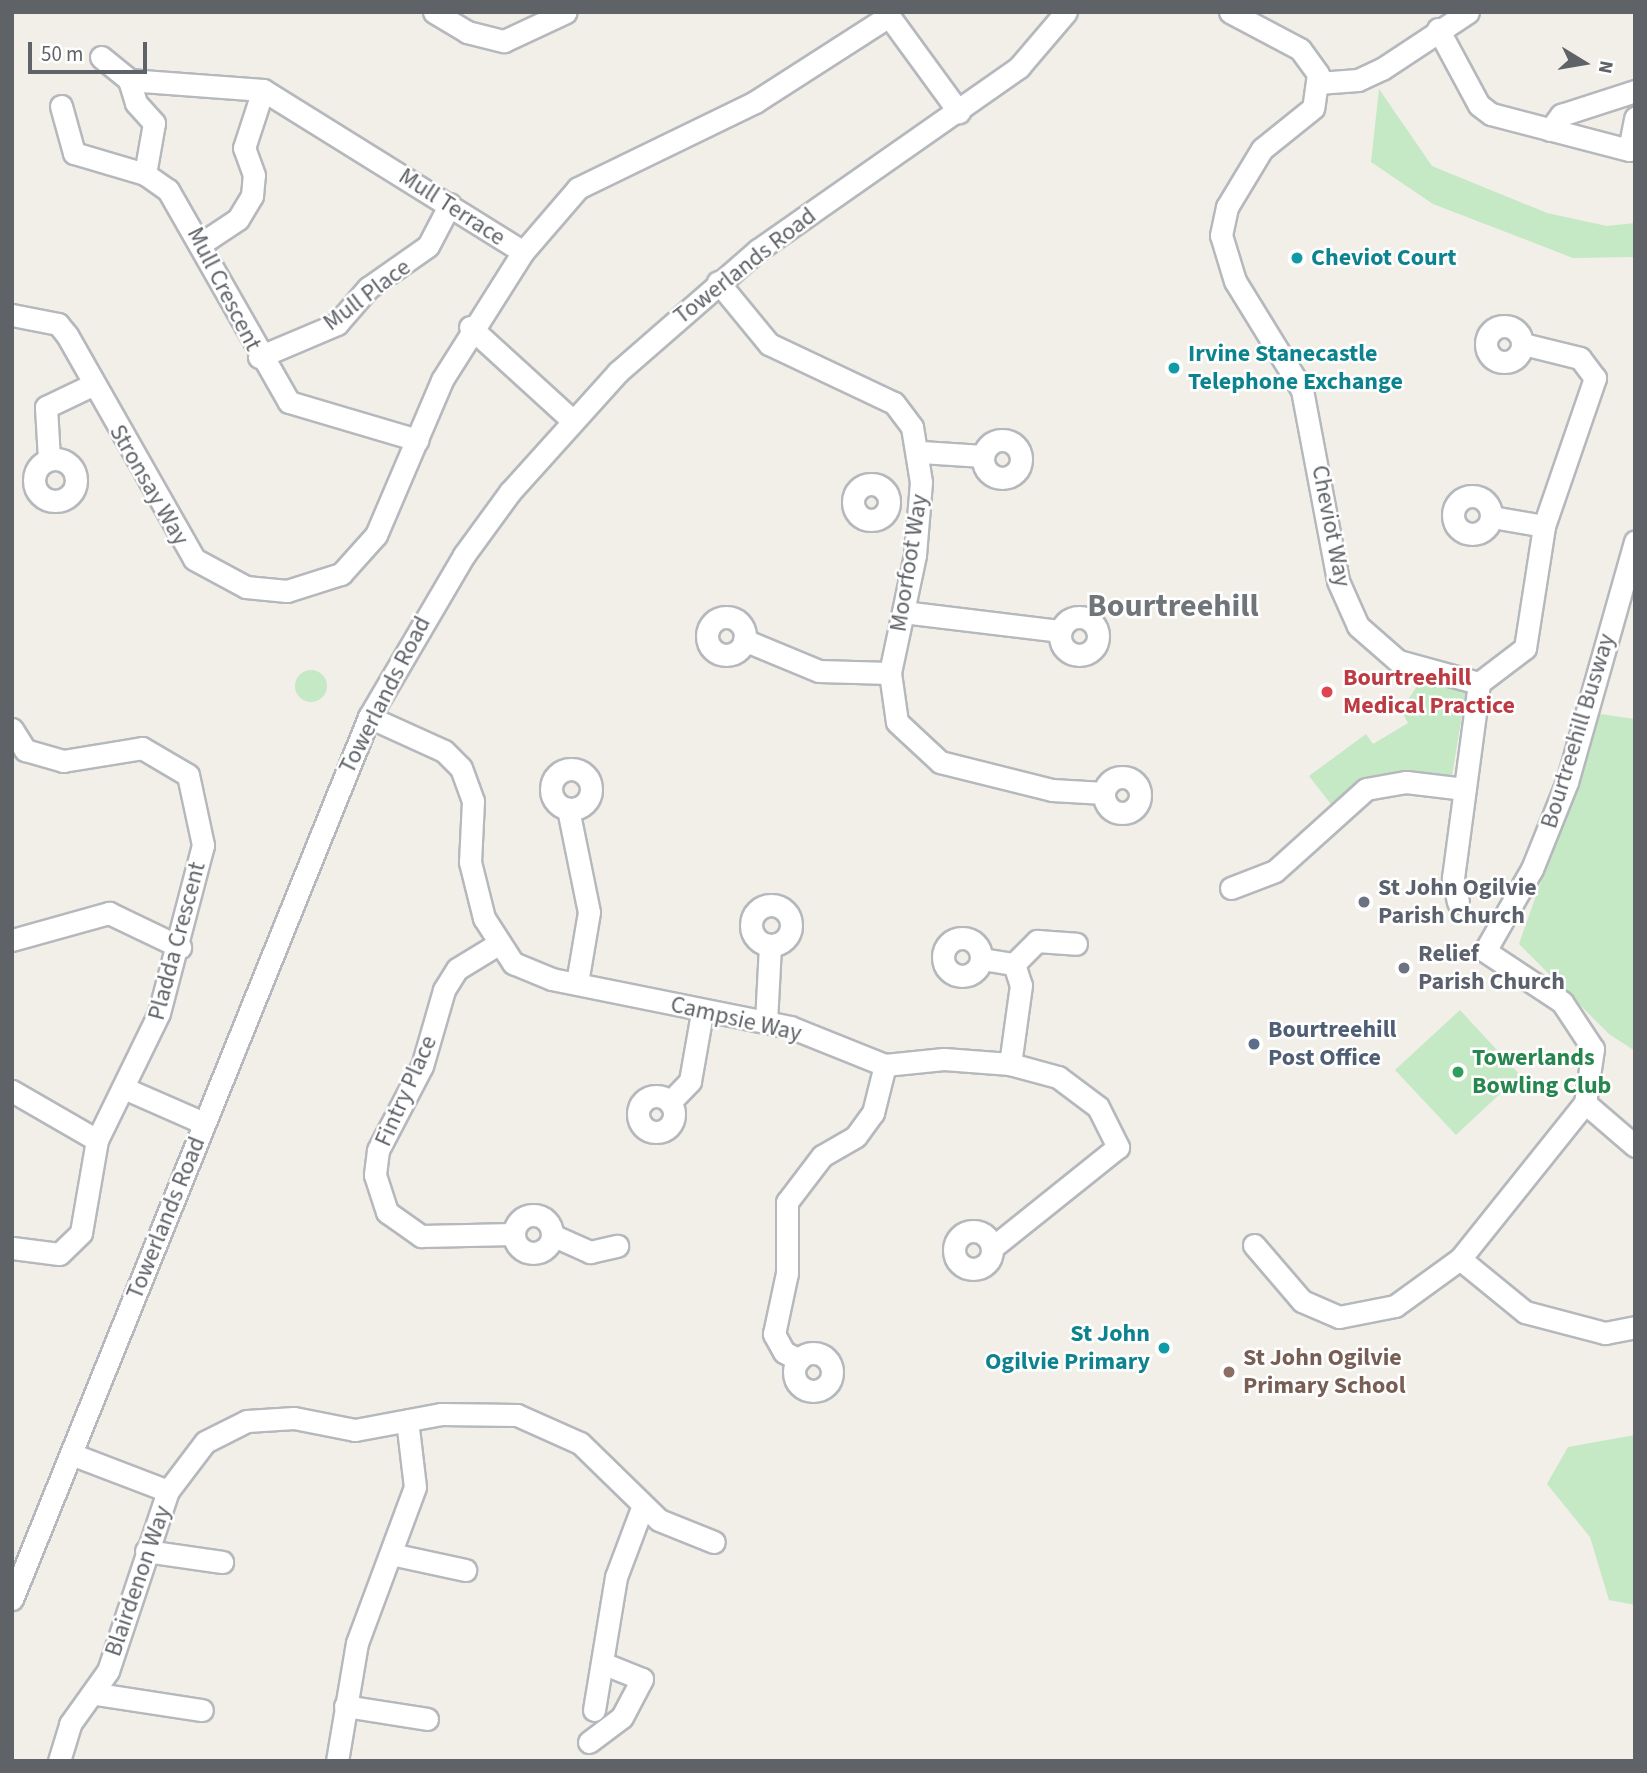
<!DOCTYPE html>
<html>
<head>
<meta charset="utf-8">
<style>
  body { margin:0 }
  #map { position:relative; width:1647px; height:1773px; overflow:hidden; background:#f1efe8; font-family:"Source Sans 3",sans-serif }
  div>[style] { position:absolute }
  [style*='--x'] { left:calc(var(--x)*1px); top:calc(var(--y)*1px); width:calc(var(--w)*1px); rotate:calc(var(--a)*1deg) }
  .green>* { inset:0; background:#c5e8c5 }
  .round { border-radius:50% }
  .roads { filter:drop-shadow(2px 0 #b5b8bc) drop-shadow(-2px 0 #b5b8bc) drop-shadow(0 2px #b5b8bc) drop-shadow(0 -2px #b5b8bc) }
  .minor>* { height:21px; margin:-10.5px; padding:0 10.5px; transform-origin:10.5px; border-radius:10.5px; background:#fff }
  .minor>.ring { margin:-10.5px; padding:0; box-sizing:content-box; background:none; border:21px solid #fff; border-radius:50% }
  .dots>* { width:19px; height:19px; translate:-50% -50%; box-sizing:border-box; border:4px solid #fff; border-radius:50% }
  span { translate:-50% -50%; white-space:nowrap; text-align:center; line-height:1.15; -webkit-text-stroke:5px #fff; paint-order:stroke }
  .street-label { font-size:24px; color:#5f6368 }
  .culture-label { font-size:24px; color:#0d838f; font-weight:700 }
  .left { translate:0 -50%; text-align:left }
  .right { translate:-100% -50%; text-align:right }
  .health-label { font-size:24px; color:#be3a42; font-weight:700 }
  .worship-label { font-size:24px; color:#5b616d; font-weight:700 }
  .service-label { font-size:24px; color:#4e5e75; font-weight:700 }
  .leisure-label { font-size:24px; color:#27864d; font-weight:700 }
  .education-label { font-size:24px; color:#785e54; font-weight:700 }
  .district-label { font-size:32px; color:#70757a; font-weight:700 }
  .frame { position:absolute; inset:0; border:14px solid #5f6368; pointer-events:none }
  .north { position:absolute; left:1549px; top:28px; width:70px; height:70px; -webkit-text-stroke:5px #fff; paint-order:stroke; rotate:101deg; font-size:19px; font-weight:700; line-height:28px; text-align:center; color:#5f6368 }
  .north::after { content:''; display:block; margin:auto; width:24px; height:32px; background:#5f6368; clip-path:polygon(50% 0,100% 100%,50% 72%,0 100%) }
  .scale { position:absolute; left:28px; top:42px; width:119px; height:32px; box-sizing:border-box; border:4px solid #5f6368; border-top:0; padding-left:9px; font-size:21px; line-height:24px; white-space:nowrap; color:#5f6368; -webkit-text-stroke:5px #fff; paint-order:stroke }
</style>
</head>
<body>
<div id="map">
  <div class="green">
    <i style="clip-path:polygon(1379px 89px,1432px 166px,1547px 213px,1607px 226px,1635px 223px,1635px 257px,1573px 258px,1433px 204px,1371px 162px)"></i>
    <i class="round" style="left:295px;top:670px;width:32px;height:32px"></i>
    <i style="clip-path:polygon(1421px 680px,1466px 691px,1452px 776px,1334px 808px,1309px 776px,1366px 734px,1373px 744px,1408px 723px,1401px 710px)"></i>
    <i style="clip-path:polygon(1600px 714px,1635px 719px,1635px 1051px,1609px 1034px,1519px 944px)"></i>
    <i style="clip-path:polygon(1460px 1010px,1520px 1075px,1456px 1135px,1395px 1070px)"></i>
    <i style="clip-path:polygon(1635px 1435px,1635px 1605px,1609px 1600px,1590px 1537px,1547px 1484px,1568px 1447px)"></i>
  </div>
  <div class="roads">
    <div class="minor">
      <i style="--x:434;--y:12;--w:39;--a:31"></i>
      <i style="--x:467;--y:32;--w:38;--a:14"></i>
      <i style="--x:504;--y:41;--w:68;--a:-25.1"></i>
      <i style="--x:886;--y:12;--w:124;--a:53.9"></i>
      <i style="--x:1230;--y:12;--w:79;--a:27.9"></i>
      <i style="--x:1300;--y:49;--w:31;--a:54"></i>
      <i style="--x:1318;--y:74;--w:34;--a:98"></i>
      <i style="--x:1313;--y:108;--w:65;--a:141.2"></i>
      <i style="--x:1262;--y:149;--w:68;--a:121.1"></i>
      <i style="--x:1227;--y:207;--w:29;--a:102"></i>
      <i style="--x:1221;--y:235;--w:48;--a:73.1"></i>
      <i style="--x:1235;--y:281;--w:128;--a:58.4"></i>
      <i style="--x:1302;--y:390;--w:194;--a:79.3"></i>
      <i style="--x:1338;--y:581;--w:49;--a:66"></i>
      <i style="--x:1358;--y:626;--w:53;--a:41.2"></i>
      <i style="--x:1398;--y:661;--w:84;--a:15.2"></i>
      <i style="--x:1479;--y:683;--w:58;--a:-37.3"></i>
      <i style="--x:1525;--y:648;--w:123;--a:-81.1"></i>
      <i style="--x:1544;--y:526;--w:157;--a:-71"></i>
      <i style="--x:1595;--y:378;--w:25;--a:-127"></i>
      <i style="--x:1580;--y:358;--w:59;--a:-166.2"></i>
      <i style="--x:1438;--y:29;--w:86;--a:61.7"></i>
      <i style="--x:1479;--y:105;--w:15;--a:37"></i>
      <i style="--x:1491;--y:114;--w:143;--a:14.6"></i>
      <i style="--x:1629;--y:150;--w:33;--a:-79"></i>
      <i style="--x:101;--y:57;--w:36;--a:39"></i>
      <i style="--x:129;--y:80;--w:24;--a:73"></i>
      <i style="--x:136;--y:103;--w:27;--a:48"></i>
      <i style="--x:154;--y:123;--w:52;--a:100"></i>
      <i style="--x:129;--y:80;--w:134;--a:4.3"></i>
      <i style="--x:263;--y:90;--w:306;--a:31.9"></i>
      <i style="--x:523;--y:252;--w:84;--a:-49.3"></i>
      <i style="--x:578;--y:188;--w:197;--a:-25.9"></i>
      <i style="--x:755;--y:102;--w:159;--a:-32.7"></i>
      <i style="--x:1318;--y:83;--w:40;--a:-4.3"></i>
      <i style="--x:1358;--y:80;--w:26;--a:-25"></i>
      <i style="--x:1382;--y:69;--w:103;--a:-33.5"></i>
      <i style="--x:61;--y:106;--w:49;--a:74.5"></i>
      <i style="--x:74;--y:153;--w:74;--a:16.5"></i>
      <i style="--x:145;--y:174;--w:28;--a:35"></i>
      <i style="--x:168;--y:190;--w:244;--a:60.3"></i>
      <i style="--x:289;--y:402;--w:134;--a:16.5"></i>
      <i style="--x:1550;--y:130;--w:19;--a:-54"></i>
      <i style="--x:1561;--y:115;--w:78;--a:-18"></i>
      <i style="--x:202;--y:243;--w:43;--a:-33.7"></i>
      <i style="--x:238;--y:219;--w:27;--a:-59"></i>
      <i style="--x:252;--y:196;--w:21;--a:-85"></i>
      <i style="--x:254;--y:175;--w:29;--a:-110"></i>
      <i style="--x:244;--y:148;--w:61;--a:-71.9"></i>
      <i style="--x:718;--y:282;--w:80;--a:50.6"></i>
      <i style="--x:769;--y:344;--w:138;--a:25.3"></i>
      <i style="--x:894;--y:403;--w:30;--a:53"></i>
      <i style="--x:912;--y:427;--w:56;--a:80.7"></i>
      <i style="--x:921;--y:482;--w:73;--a:94.7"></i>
      <i style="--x:915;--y:555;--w:121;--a:102"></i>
      <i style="--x:890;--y:673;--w:49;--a:81.9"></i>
      <i style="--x:897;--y:722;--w:59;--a:42.9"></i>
      <i style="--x:940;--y:762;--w:115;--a:14"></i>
      <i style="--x:1052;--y:790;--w:52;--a:3.3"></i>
      <i style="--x:12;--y:315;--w:47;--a:11.1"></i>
      <i style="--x:58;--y:324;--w:14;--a:51"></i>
      <i style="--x:67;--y:335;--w:257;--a:60.4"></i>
      <i style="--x:194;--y:559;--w:59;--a:28.3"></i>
      <i style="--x:246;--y:587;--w:41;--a:5.6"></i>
      <i style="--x:287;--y:591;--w:57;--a:-17.5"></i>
      <i style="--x:341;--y:574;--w:52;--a:-48.1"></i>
      <i style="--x:376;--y:535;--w:168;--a:-66.9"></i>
      <i style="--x:442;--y:380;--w:151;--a:-57.7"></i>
      <i class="ring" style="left:1486px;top:326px;width:15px;height:15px"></i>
      <i style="--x:470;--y:327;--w:138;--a:42.4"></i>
      <i style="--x:259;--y:357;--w:85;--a:-22.9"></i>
      <i style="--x:337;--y:324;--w:48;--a:-49.3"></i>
      <i style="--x:368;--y:288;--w:73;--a:-35"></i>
      <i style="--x:428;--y:246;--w:47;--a:-62.4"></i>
      <i class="ring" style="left:983px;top:440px;width:17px;height:17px"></i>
      <i style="--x:921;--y:452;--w:62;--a:3.7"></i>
      <i style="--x:49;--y:459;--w:52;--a:-93.3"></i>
      <i style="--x:46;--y:407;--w:51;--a:-25.6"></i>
      <i class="ring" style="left:34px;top:459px;width:21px;height:21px"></i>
      <i class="ring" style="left:853px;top:484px;width:15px;height:15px"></i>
      <i class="ring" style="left:1453px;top:496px;width:17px;height:17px"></i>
      <i style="--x:1492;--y:517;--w:53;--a:9.8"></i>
      <i style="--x:903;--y:612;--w:157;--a:6.9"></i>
      <i class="ring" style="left:1060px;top:617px;width:17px;height:17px"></i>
      <i class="ring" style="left:707px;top:617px;width:17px;height:17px"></i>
      <i style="--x:744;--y:640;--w:81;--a:22.5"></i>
      <i style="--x:819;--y:671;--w:71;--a:1.6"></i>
      <i style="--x:369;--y:717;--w:82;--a:24.4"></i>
      <i style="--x:444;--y:751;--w:24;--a:45"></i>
      <i style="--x:461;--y:768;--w:35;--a:70"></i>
      <i style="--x:473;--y:801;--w:61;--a:92.8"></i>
      <i style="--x:470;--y:862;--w:58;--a:76"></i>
      <i style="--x:484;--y:918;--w:54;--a:57.2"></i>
      <i style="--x:513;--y:963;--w:42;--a:22.3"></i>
      <i style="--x:552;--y:979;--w:243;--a:11.4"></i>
      <i style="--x:790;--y:1027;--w:102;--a:21.8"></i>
      <i style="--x:885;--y:1065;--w:59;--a:-5.8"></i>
      <i style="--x:944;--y:1059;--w:66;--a:4.3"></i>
      <i style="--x:1010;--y:1064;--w:50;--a:15.2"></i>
      <i style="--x:1058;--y:1077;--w:50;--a:36.9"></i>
      <i style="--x:1098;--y:1107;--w:45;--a:63.4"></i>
      <i style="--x:1118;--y:1147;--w:161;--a:141.3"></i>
      <i style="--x:12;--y:729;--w:25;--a:58"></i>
      <i style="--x:25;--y:750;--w:40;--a:16"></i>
      <i style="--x:63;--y:761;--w:80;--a:-9.3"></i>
      <i style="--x:142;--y:748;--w:53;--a:30.4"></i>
      <i style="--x:188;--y:775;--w:72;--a:77.9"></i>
      <i style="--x:203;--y:845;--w:174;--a:104.7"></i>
      <i style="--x:159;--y:1013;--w:141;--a:116"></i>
      <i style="--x:97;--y:1140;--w:94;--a:99.8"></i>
      <i style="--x:81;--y:1233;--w:30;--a:136"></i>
      <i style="--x:59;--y:1254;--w:47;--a:-172.7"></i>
      <i class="ring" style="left:551px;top:769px;width:19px;height:19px"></i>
      <i class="ring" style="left:1104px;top:777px;width:15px;height:15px"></i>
      <i style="--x:568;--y:809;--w:105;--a:78.5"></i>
      <i style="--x:589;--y:912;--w:72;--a:99.6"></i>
      <i style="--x:1231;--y:888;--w:47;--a:-21.1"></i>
      <i style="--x:1275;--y:871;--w:122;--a:-42"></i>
      <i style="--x:1366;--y:789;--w:41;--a:-9.9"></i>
      <i style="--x:1406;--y:782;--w:59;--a:6.8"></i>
      <i style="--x:1458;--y:902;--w:25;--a:-102"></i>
      <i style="--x:1453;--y:878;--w:197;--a:-82.4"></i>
      <i class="ring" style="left:751px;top:905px;width:19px;height:19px"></i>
      <i class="ring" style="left:943px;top:938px;width:17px;height:17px"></i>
      <i style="--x:12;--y:940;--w:101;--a:-15.6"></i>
      <i style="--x:109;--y:913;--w:79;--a:25.6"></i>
      <i style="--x:498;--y:944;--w:48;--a:148.6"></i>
      <i style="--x:457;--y:969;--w:25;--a:122"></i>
      <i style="--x:444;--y:990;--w:79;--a:106.1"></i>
      <i style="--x:422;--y:1066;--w:95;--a:117.6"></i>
      <i style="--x:378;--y:1150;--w:25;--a:97"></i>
      <i style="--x:375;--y:1175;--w:39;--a:72"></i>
      <i style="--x:387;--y:1212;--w:42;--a:35.2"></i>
      <i style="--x:421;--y:1236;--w:93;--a:-1.2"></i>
      <i style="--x:982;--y:959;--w:32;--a:9"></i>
      <i style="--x:1014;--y:964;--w:22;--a:72"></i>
      <i style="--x:1021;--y:985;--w:80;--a:97.9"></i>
      <i style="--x:1014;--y:964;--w:33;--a:-45"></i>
      <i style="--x:1037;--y:941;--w:39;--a:4"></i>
      <i style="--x:766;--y:1022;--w:77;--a:-87"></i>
      <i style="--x:126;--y:1089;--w:85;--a:23.6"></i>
      <i style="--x:12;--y:1091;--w:98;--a:30"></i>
      <i class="ring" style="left:638px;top:1096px;width:15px;height:15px"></i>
      <i style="--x:670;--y:1102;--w:29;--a:-46"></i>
      <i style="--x:690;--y:1081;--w:69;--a:-80"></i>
      <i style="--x:1585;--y:1103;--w:66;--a:40.7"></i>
      <i class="ring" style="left:514px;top:1215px;width:17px;height:17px"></i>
      <i class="ring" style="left:954px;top:1231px;width:17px;height:17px"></i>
      <i style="--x:552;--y:1235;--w:42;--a:24.1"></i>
      <i style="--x:590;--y:1252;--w:28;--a:-13"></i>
      <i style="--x:1254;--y:1245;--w:74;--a:49.4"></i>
      <i style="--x:1302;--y:1301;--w:40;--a:23.4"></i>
      <i style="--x:1339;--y:1317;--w:57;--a:-11.1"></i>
      <i style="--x:1395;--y:1306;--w:80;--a:-35.9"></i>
      <i style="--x:1460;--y:1259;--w:200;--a:-51.3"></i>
      <i style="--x:1585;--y:1103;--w:55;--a:-81.6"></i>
      <i style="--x:1593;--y:1049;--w:56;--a:-123.4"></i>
      <i style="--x:1562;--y:1002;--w:92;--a:-146.5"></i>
      <i style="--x:1485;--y:951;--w:95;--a:-60.2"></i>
      <i style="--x:1532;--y:869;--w:94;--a:-68.1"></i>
      <i style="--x:1567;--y:782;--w:250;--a:-74.2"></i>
      <i style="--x:1460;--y:1259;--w:84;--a:39.2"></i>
      <i style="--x:1525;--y:1312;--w:83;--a:14.7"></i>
      <i style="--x:1605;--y:1333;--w:31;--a:-11"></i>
      <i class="ring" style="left:794px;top:1353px;width:17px;height:17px"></i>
      <i style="--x:799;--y:1360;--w:17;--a:-152"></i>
      <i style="--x:784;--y:1352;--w:21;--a:-119"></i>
      <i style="--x:774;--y:1334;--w:62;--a:-78"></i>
      <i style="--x:787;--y:1273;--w:71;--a:-90"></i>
      <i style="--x:787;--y:1202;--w:58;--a:-52.7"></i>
      <i style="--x:822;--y:1156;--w:39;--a:-30"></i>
      <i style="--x:856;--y:1136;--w:29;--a:-54"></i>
      <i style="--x:873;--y:1113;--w:49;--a:-76"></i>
      <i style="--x:168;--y:1491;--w:61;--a:-52.9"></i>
      <i style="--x:205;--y:1442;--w:47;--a:-26.6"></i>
      <i style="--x:247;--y:1421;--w:47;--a:-3.7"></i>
      <i style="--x:294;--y:1418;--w:62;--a:11.1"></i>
      <i style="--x:355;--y:1430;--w:87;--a:-10.5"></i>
      <i style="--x:441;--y:1414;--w:76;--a:0.8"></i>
      <i style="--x:517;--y:1415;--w:69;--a:24"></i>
      <i style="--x:580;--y:1443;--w:110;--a:44.3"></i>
      <i style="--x:659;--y:1520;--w:59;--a:21.8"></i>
      <i style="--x:146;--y:1551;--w:77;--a:8.2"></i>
      <i style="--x:391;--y:1554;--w:76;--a:12.2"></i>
      <i style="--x:12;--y:1599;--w:952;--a:-67.96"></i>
      <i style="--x:369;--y:717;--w:188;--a:-59.6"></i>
      <i style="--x:464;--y:555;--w:78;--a:-53.9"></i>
      <i style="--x:510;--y:492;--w:161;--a:-48"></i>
      <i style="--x:618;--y:372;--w:186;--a:-41.1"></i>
      <i style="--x:758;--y:250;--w:319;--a:-35"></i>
      <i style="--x:1019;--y:67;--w:72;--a:-49.5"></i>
      <i style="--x:97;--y:1694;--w:106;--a:8.7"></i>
      <i style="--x:345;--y:1706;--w:83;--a:9"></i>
      <i style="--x:594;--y:1710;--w:135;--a:-80.6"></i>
      <i style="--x:616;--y:1577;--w:74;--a:-69.4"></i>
      <i style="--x:589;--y:1742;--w:41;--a:-37.1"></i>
      <i style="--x:622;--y:1717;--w:43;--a:-62.2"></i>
      <i style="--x:642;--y:1679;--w:43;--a:-158.2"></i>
      <i style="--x:59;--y:1761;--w:39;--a:-73"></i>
      <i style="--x:70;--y:1724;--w:65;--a:-54.4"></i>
      <i style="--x:108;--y:1671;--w:190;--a:-71.6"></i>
      <i style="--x:168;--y:1491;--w:104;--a:-159.1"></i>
      <i style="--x:337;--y:1761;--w:120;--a:-80.4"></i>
      <i style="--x:357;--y:1643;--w:166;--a:-69.6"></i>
      <i style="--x:415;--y:1487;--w:67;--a:-96.8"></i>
    </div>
  </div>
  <div class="dots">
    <i style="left:1297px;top:258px;background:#0f9aa8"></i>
    <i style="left:1174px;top:368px;background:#0f9aa8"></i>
    <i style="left:1327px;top:692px;background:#e0444e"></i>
    <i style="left:1364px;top:902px;background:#6b7280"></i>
    <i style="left:1404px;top:968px;background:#6b7280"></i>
    <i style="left:1254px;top:1044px;background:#5c6f8a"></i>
    <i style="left:1458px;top:1072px;background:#2e9e5b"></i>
    <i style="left:1164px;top:1348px;background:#0f9aa8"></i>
    <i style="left:1229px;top:1372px;background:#8d6e63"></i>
  </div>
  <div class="street-label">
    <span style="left:452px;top:207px;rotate:33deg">Mull Terrace</span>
    <span style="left:745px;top:266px;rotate:-38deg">Towerlands Road</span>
    <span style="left:224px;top:289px;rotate:63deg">Mull Crescent</span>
    <span style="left:367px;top:295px;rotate:-37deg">Mull Place</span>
    <span style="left:149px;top:485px;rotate:60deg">Stronsay Way</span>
    <span style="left:1331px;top:526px;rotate:79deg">Cheviot Way</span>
    <span style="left:909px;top:563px;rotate:-81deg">Moorfoot Way</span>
    <span style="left:385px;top:695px;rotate:-63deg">Towerlands Road</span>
    <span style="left:1578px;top:731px;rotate:-73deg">Bourtreehill Busway</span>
    <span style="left:177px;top:941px;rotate:-75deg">Pladda Crescent</span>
    <span style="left:736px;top:1019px;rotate:13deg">Campsie Way</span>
    <span style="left:406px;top:1091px;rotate:-66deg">Fintry Place</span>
    <span style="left:166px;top:1218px;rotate:-68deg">Towerlands Road</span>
    <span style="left:138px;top:1581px;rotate:-71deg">Blairdenon Way</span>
  </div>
  <div class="culture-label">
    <span class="left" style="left:1311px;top:258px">Cheviot Court</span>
    <span class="left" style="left:1188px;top:368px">Irvine Stanecastle<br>Telephone Exchange</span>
    <span class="right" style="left:1150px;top:1348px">St John<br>Ogilvie Primary</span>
  </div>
  <div class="health-label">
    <span class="left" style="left:1343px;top:692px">Bourtreehill<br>Medical Practice</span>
  </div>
  <div class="worship-label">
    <span class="left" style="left:1378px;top:902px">St John Ogilvie<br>Parish Church</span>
    <span class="left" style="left:1418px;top:968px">Relief<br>Parish Church</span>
  </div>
  <div class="service-label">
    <span class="left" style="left:1268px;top:1044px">Bourtreehill<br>Post Office</span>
  </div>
  <div class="leisure-label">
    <span class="left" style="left:1472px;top:1072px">Towerlands<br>Bowling Club</span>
  </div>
  <div class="education-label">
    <span class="left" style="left:1243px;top:1372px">St John Ogilvie<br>Primary School</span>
  </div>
  <div class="district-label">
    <span style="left:1173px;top:606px">Bourtreehill</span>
  </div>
  <div class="frame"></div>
  <div class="north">N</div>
  <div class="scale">50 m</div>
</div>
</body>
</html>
